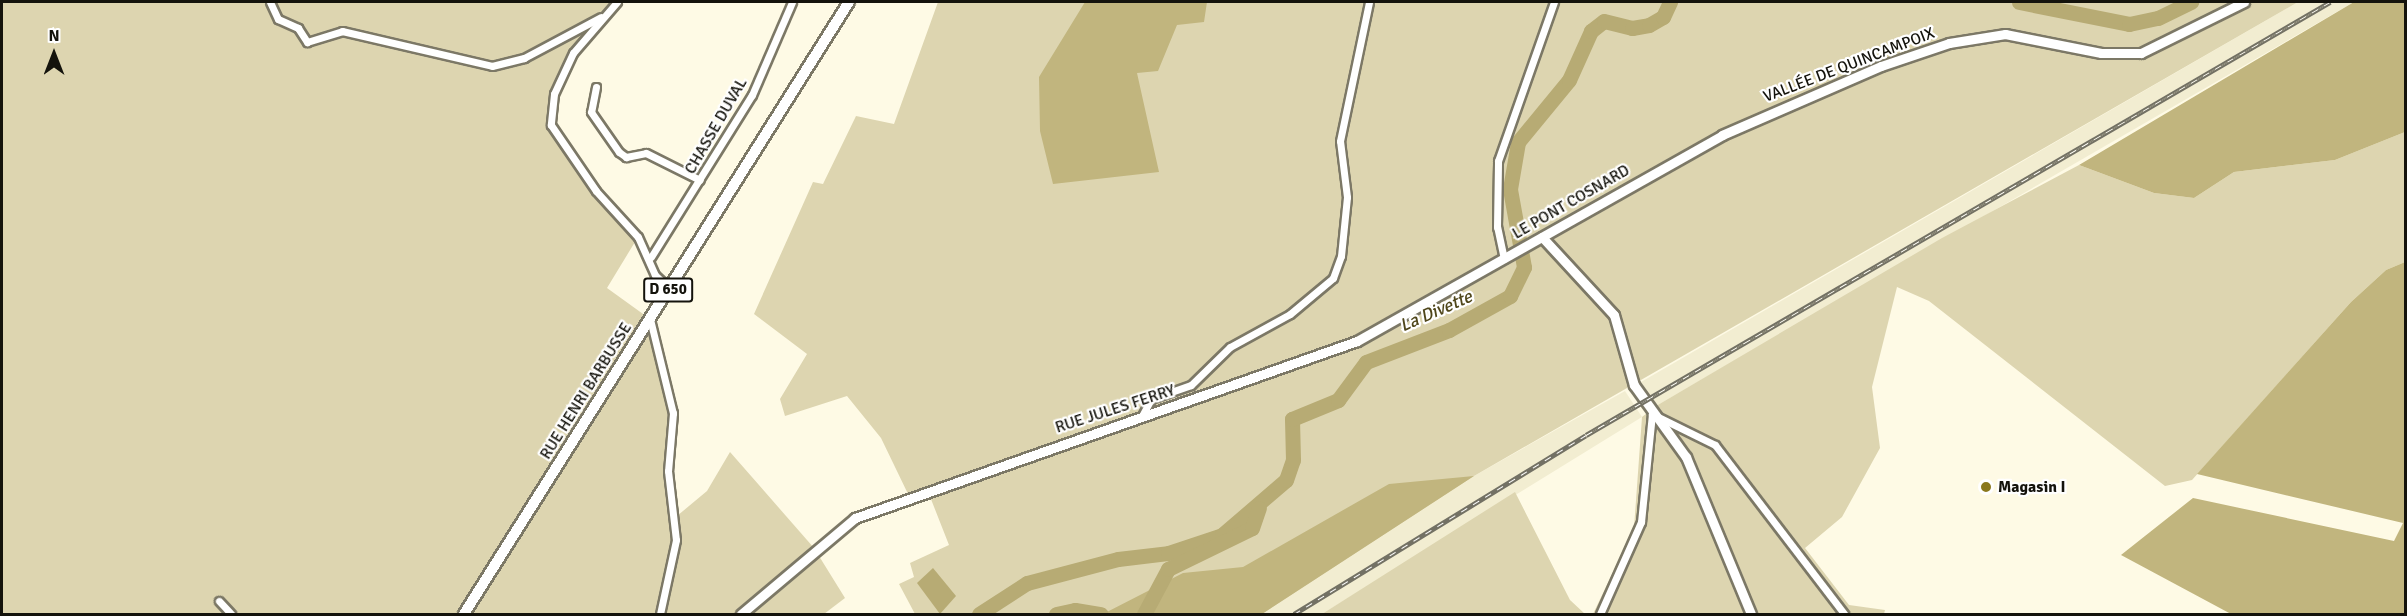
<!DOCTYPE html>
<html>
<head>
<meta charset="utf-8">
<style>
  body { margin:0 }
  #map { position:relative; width:2407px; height:616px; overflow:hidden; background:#fefae5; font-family:Signika,sans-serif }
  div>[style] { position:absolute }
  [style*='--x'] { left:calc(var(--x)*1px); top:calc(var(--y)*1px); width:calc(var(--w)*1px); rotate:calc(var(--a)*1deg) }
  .built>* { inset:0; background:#f2edd1 }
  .green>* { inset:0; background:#ddd5b0 }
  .forest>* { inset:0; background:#c1b57e }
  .water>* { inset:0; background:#b7ab74 }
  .river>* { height:15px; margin:-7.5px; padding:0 7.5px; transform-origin:7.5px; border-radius:7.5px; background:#b7ab74 }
  .roads { filter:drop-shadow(2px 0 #7c7866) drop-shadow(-2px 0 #7c7866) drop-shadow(0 2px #7c7866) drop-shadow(0 -2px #7c7866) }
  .street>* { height:7px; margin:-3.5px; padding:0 3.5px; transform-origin:3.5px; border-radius:3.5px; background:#fff }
  .secondary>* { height:9px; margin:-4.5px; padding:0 4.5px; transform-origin:4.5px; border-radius:4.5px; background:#fff }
  .primary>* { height:10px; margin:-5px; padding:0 5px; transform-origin:5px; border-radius:5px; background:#fff }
  .rail>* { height:4.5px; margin-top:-2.25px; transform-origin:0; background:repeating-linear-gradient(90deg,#fff 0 7px,#737164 0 14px); box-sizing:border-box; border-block:2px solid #737164 }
  .dots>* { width:16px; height:16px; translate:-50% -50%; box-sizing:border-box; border:3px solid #fff; border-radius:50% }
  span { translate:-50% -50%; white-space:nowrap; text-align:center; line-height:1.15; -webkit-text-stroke:4.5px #fff; paint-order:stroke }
  .shield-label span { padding:2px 4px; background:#fff; border:2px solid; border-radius:4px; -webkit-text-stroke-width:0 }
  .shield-label { font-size:15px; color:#14130c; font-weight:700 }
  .street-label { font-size:16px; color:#14130c }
  .poi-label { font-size:16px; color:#14130c; font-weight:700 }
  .left { translate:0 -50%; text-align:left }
  .water-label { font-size:18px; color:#4f461a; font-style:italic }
  .frame { position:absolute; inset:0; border:3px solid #14130c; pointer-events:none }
  .north { position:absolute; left:24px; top:24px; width:60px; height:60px; -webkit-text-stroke:4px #fff; paint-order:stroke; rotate:0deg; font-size:16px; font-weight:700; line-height:24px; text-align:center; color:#14130c }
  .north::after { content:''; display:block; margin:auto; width:21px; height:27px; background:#14130c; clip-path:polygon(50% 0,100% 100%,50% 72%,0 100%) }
</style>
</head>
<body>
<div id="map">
  <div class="built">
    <i style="clip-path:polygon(2298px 2px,2354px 2px,1656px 406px,1641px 382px)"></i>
    <i style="clip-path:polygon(1625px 391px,1642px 417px,1322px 614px,1262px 614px,1474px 476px)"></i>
  </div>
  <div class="green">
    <i style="clip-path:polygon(2px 2px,617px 2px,559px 79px,551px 125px,596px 191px,638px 237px,607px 288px,650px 319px,673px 413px,668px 458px,677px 516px,707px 491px,730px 452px,814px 548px,845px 598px,824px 614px,2px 614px)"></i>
    <i style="clip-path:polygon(938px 2px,2298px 2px,1474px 476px,1262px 614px,915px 614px,899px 584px,914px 577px,910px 563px,949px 545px,927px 489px,909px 496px,881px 438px,847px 396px,785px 416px,780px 399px,807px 354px,754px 314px,813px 182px,823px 184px,856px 116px,894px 124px)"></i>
    <i style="clip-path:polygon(2405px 132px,2405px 262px,2386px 270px,2351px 302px,2192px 480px,2165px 486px,1929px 301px,1897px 287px,1872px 387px,1880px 448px,1842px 517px,1805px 548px,1849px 605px,1885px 610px,1884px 614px,1593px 614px,1634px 528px,1642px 417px,1656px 406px,1942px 238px,2079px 165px,2154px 193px,2194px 198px,2234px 172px,2335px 160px)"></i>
    <i style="clip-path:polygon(1515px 492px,1570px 600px,1585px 614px,1322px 614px)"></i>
  </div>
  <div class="forest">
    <i style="clip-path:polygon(1085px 2px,1207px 2px,1204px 22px,1177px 25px,1158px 71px,1137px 73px,1159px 172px,1053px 184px,1040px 131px,1039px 77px)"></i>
    <i style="clip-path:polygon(2354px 2px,2405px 2px,2405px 132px,2335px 160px,2234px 172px,2194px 198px,2154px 193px,2079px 165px)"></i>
    <i style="clip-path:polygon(2405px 262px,2405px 614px,2231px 614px,2121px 555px,2193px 498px,2394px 541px,2403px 523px,2197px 474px,2351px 302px,2386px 270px)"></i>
    <i style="clip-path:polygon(1474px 476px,1262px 614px,1103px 614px,1183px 573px,1243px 567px,1389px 484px)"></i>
  </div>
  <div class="water">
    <i style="clip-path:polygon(933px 568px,956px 596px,940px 614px,917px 583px)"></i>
  </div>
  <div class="river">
    <i style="--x:2019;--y:2;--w:112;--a:11.3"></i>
    <i style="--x:2129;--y:24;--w:30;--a:-12"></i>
    <i style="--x:2158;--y:18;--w:37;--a:-26"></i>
    <i style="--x:979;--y:614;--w:57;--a:-32.9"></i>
    <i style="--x:1027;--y:583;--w:94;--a:-14.8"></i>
    <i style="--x:1118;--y:559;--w:50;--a:-6.8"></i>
    <i style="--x:1168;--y:553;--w:57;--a:-18.4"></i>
    <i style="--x:1222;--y:535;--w:84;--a:-40.7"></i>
    <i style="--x:1286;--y:480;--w:21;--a:-71"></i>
    <i style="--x:1293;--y:460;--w:41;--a:-91.4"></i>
    <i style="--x:1292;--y:419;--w:50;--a:-22.4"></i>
    <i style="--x:1338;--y:400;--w:47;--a:-53.6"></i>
    <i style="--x:1366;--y:362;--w:89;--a:-21.1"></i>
    <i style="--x:1449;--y:330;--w:70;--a:-29.1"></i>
    <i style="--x:1510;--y:296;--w:32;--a:-64"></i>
    <i style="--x:1524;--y:267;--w:79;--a:-100.2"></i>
    <i style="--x:1510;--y:189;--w:48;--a:-80.3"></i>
    <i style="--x:1518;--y:142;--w:80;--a:-50.6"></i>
    <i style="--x:1569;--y:80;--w:54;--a:-65.8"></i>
    <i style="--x:1591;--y:31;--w:16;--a:-38"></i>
    <i style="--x:1604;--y:21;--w:29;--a:14"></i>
    <i style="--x:1632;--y:28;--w:17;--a:-10"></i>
    <i style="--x:1649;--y:25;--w:16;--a:-30"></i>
    <i style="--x:1663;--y:17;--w:17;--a:-65"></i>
    <i style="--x:1056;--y:614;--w:19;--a:-12"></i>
    <i style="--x:1075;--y:610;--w:26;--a:9"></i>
    <i style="--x:1144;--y:614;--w:51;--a:-61.9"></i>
    <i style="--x:1168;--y:569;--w:93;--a:-26"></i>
    <i style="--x:1252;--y:528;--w:21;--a:-71"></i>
  </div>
  <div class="roads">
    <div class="street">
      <i style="--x:270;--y:2;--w:19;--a:65"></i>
      <i style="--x:278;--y:19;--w:22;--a:24"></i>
      <i style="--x:298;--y:28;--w:17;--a:57"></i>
      <i style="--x:307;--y:42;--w:37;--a:-17"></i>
      <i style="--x:342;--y:31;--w:154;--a:13.1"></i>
      <i style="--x:492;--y:66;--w:33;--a:-14"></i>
      <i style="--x:524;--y:58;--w:87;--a:-28"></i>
      <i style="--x:617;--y:2;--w:67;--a:130.8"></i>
      <i style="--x:573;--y:53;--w:45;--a:114.9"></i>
      <i style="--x:554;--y:94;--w:31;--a:96"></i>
      <i style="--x:551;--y:125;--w:80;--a:55.7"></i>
      <i style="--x:596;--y:191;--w:62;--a:47.6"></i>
      <i style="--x:638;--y:237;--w:42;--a:65.9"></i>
      <i style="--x:655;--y:275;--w:19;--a:43"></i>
      <i style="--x:596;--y:87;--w:25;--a:101"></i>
      <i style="--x:591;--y:112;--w:49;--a:55"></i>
      <i style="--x:619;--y:152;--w:9;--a:36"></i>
      <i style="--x:626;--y:157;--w:20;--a:-11"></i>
      <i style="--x:646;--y:153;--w:60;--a:26.6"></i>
      <i style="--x:651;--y:257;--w:191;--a:-58.1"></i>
      <i style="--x:752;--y:95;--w:101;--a:-66.7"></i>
      <i style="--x:1504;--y:259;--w:33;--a:-102"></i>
      <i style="--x:1497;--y:227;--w:66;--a:-89.1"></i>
      <i style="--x:1498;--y:161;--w:169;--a:-70.6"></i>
      <i style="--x:650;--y:319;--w:97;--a:76.3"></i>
      <i style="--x:673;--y:413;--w:58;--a:94.9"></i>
      <i style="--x:668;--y:471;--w:69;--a:83.4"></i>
      <i style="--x:676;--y:540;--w:76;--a:102.2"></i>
      <i style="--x:1142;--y:416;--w:19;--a:-62"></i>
      <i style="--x:1151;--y:399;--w:42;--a:-19.3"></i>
      <i style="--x:1191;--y:385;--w:54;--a:-44.3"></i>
      <i style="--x:1230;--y:347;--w:68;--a:-28.8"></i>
      <i style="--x:1290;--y:314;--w:56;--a:-39.9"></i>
      <i style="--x:1333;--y:278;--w:23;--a:-70"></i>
      <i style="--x:1341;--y:256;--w:59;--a:-84.2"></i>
      <i style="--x:1347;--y:197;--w:56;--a:-97.1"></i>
      <i style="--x:1340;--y:141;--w:142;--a:-78.2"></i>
      <i style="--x:219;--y:601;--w:18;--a:47"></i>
      <i style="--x:1600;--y:614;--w:101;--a:-66"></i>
      <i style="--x:1641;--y:522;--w:109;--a:-84.2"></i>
      <i style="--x:1652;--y:414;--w:70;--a:26.2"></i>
      <i style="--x:1715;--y:445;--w:213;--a:52.6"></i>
    </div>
    <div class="secondary">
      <i style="--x:1542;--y:237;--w:106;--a:47.3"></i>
      <i style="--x:1614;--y:315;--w:73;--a:74.1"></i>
      <i style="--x:1634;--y:385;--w:89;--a:54.2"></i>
      <i style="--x:1686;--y:457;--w:170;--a:67.5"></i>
      <i style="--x:741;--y:614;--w:149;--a:-40.1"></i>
      <i style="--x:855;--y:518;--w:532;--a:-19.42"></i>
      <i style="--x:1357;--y:341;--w:419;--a:-29.4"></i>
      <i style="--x:1722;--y:135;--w:173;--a:-23.5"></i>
      <i style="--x:1881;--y:66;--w:72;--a:-18.7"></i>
      <i style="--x:1949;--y:43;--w:57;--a:-9.1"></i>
      <i style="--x:2005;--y:34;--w:98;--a:11.2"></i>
      <i style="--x:2101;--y:53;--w:40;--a:0"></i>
      <i style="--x:2141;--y:53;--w:115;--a:-26.3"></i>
    </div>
    <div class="primary">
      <i style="--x:464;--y:614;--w:723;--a:-57.83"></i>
    </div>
  </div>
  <div class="rail">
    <i style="--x:1294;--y:614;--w:342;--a:-31.5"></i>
    <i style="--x:1586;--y:435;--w:861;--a:-30.2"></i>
  </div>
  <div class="dots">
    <i style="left:1986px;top:487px;background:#8a781d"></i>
  </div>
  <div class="shield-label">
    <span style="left:668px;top:290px">D 650</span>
  </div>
  <div class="street-label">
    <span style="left:1849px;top:65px;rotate:-21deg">VALLÉE DE QUINCAMPOIX</span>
    <span style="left:716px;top:126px;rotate:-60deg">CHASSE DUVAL</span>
    <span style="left:1571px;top:202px;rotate:-30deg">LE PONT COSNARD</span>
    <span style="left:586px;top:391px;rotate:-58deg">RUE HENRI BARBUSSE</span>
    <span style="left:1115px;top:409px;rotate:-18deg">RUE JULES FERRY</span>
  </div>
  <div class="poi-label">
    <span class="left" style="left:1998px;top:487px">Magasin I</span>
  </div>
  <div class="water-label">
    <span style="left:1436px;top:311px;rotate:-24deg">La Divette</span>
  </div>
  <div class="frame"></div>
  <div class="north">N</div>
</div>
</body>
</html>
